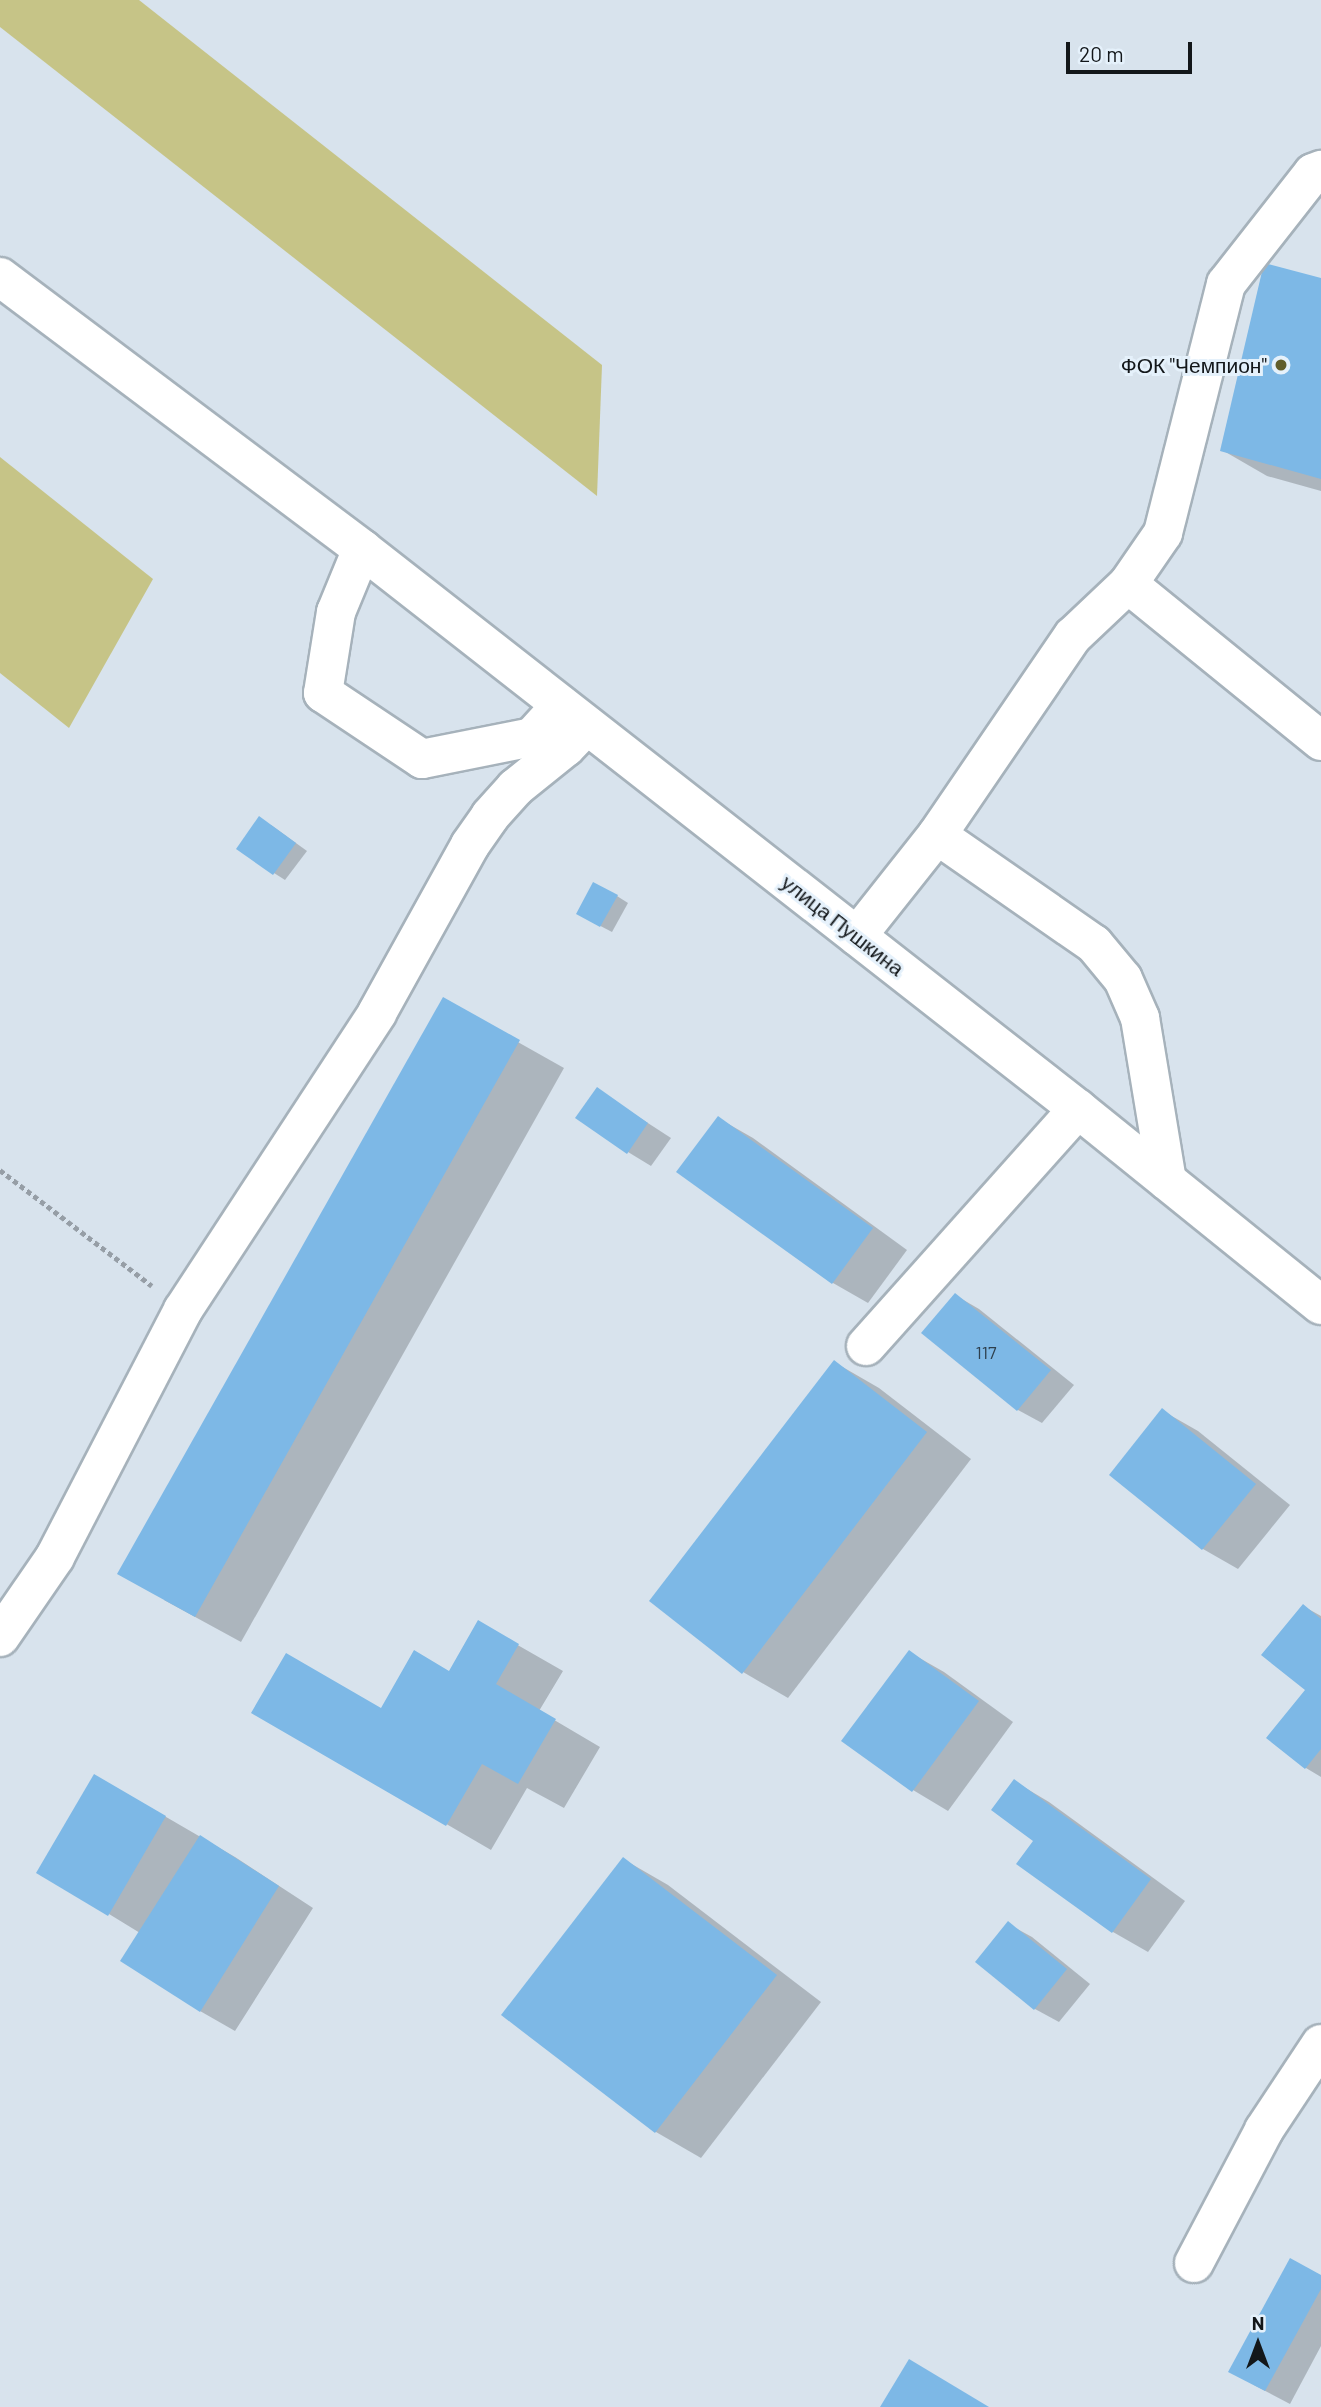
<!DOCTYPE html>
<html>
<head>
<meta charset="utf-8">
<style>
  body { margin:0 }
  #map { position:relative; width:1321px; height:2407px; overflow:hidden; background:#d8e3ed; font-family:Barlow,sans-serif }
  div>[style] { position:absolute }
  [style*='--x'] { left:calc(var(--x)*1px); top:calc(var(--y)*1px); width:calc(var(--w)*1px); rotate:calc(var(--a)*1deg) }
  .green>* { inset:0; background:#c6c487 }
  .shadow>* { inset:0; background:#0003 }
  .building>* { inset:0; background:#7db8e6 }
  .path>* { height:4.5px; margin-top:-2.25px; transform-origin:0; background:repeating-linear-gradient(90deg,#969ea6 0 5px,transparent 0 8.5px) }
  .roads { filter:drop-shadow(2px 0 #a6b2bb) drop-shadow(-2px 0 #a6b2bb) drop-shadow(0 2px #a6b2bb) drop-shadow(0 -2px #a6b2bb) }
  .minor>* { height:38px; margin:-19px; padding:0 19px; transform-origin:19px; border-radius:19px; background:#fff }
  .dots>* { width:19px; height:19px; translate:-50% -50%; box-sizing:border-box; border:4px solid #e5f1fb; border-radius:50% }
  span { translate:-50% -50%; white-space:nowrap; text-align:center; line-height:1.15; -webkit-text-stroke:6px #e5f1fb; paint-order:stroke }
  .number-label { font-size:18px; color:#2e3f4d }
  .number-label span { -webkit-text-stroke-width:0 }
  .poi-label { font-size:21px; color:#13171a }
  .right { translate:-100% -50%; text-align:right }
  .street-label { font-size:21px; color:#13171a }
  .north { position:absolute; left:1223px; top:2309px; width:70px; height:70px; -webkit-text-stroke:5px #e5f1fb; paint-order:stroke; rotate:0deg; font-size:19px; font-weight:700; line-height:28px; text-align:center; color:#13171a }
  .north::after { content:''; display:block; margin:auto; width:24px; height:32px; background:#13171a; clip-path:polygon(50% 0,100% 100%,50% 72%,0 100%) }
  .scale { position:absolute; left:1066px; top:42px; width:126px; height:32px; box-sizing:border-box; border:4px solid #13171a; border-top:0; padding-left:9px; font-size:21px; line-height:24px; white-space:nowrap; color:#13171a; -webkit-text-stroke:5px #e5f1fb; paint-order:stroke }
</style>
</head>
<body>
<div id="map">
  <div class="green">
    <i style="clip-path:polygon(0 0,139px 0,602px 365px,597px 496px,0 27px)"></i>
    <i style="clip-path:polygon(0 457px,153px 579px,69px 728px,0 673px)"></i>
  </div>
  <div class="shadow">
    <i style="clip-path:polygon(1321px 280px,1321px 491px,1267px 476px,1222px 450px)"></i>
    <i style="clip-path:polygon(271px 825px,307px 851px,285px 880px,274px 873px)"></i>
    <i style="clip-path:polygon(617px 896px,628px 903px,612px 932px,589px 920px)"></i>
    <i style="clip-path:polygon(443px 1000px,564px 1068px,241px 1642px,164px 1600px)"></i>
    <i style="clip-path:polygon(597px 1090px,671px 1138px,651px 1166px,628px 1152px)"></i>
    <i style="clip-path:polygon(718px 1118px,753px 1138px,907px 1250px,868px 1303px,833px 1283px,679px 1171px)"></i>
    <i style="clip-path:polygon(955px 1295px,979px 1309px,1074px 1385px,1042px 1423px,1018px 1410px,924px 1333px)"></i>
    <i style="clip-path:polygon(834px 1362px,879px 1388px,971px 1459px,788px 1698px,743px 1672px)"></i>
    <i style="clip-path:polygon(1163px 1411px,1198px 1431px,1290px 1505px,1238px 1569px,1203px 1549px,1111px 1475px)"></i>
    <i style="clip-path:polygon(1303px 1606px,1321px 1616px,1321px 1777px,1306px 1768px,1307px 1690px)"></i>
    <i style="clip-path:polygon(479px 1623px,563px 1671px,539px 1711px,600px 1747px,564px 1808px,527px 1788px,491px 1850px,254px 1712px,381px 1710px,450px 1673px)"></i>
    <i style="clip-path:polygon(909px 1652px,944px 1672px,1013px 1722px,948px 1811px,913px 1790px)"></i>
    <i style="clip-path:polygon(1014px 1781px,1049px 1802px,1185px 1901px,1148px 1952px,1113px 1932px,1035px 1841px)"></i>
    <i style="clip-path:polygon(130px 1796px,235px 1857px,313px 1908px,235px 2031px,200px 2011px,140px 1933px,109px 1914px)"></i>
    <i style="clip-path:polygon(623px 1859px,668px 1885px,821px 2002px,701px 2158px,656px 2132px,503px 2015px)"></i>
    <i style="clip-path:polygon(1008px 1924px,1032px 1937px,1090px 1984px,1059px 2022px,1035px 2009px)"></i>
    <i style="clip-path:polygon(1321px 2277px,1321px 2346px,1290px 2404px,1254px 2385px)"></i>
  </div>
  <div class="building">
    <i style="clip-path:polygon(1264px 263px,1321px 278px,1321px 479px,1220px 451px)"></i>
    <i style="clip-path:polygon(259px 816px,296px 843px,273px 875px,236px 849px)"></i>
    <i style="clip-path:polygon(593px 882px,618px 895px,600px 927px,576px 914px)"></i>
    <i style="clip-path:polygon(443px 997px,520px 1040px,195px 1617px,117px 1574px)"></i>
    <i style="clip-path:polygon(597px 1087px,648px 1123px,627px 1154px,575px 1118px)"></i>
    <i style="clip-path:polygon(718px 1116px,873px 1228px,832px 1284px,676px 1172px)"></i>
    <i style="clip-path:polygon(955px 1293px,1051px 1370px,1017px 1411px,921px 1333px)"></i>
    <i style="clip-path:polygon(834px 1360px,927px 1432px,742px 1674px,649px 1601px)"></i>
    <i style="clip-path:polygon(1162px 1408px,1256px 1484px,1202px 1550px,1109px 1475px)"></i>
    <i style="clip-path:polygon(1303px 1604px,1321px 1619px,1321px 1749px,1305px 1769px,1266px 1738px,1305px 1690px,1261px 1655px)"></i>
    <i style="clip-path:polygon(478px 1620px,519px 1644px,496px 1684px,556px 1719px,518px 1784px,482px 1764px,446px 1826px,251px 1713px,286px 1653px,381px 1708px,414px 1650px,449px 1671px)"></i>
    <i style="clip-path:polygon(909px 1650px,979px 1701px,912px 1792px,841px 1741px)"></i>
    <i style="clip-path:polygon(94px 1774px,166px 1816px,108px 1916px,36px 1873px)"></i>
    <i style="clip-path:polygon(1014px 1779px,1151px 1879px,1112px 1933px,1016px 1864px,1033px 1841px,991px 1810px)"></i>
    <i style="clip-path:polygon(200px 1835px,279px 1886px,200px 2012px,120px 1961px)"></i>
    <i style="clip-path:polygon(623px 1857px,777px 1975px,655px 2133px,501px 2015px)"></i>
    <i style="clip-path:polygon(1008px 1921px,1067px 1969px,1034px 2010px,975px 1962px)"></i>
    <i style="clip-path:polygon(1290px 2258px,1321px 2275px,1321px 2289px,1265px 2391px,1228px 2372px)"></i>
    <i style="clip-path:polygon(909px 2359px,989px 2407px,880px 2407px)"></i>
  </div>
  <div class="path">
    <i style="--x:0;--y:1170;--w:191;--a:37.3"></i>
  </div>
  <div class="roads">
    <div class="minor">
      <i style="--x:0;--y:277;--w:453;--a:36.9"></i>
      <i style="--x:362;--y:549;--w:909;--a:38.03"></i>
      <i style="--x:1078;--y:1109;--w:312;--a:38.9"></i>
      <i style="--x:362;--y:549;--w:68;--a:112.4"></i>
      <i style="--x:336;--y:612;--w:82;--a:99.1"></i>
      <i style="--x:323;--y:693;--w:119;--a:33.7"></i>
      <i style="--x:422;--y:759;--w:112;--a:-11.3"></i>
      <i style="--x:532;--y:737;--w:43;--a:-47.8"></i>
      <i style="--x:1128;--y:584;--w:249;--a:39.1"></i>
      <i style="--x:937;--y:835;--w:191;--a:34.8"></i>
      <i style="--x:1094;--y:944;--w:45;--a:50.4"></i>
      <i style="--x:1123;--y:979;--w:43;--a:66.4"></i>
      <i style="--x:1140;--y:1018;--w:165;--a:80.6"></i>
      <i style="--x:857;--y:936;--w:129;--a:-51.6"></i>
      <i style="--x:937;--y:835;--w:241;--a:-55.7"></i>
      <i style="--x:1073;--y:636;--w:76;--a:-43.4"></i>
      <i style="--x:1128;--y:584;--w:62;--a:-55.5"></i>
      <i style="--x:1163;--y:533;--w:257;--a:-75.8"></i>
      <i style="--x:1226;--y:284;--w:141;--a:-51.9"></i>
      <i style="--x:1313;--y:173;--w:9;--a:-21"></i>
      <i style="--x:866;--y:1346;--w:318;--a:-48.2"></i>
      <i style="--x:0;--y:1637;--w:97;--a:-55.5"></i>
      <i style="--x:55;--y:1557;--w:278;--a:-62.6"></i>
      <i style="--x:183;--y:1310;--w:355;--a:-56.8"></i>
      <i style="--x:377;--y:1013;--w:192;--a:-61"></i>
      <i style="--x:470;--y:845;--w:35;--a:-55"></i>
      <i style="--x:490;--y:816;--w:38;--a:-48"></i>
      <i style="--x:515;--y:788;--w:65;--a:-38.8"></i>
      <i style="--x:566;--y:747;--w:30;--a:-46"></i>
      <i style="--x:1194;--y:2263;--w:150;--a:-62.2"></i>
      <i style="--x:1264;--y:2130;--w:103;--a:-56.5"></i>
    </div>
  </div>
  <div class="dots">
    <i style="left:1281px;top:365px;background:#615e2b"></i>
  </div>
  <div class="number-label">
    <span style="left:986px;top:1352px">117</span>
  </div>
  <div class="poi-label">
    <span class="right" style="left:1267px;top:365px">ФОК "Чемпион"</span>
  </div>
  <div class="street-label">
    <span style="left:843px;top:925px;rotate:38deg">улица Пушкина</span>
  </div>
  <div class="north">N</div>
  <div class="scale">20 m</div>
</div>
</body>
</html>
